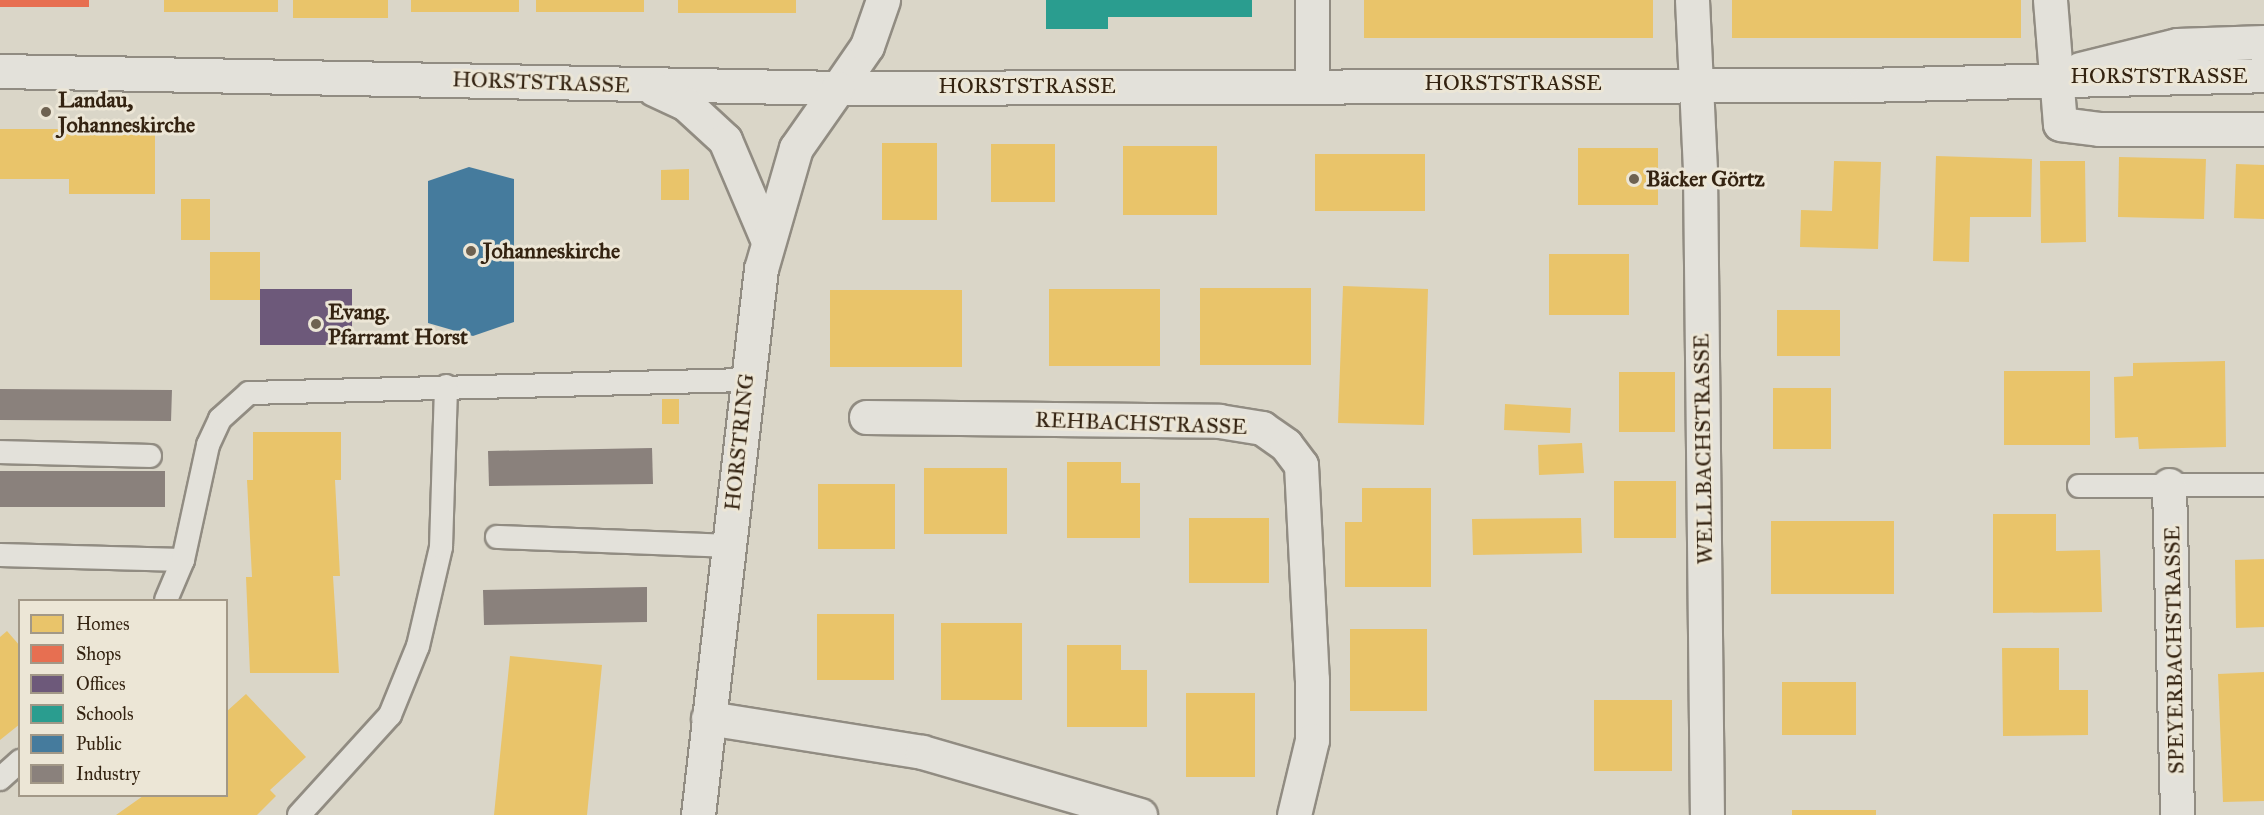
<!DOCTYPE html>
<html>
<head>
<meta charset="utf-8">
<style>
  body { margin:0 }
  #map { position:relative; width:2264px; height:815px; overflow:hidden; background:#dad6c8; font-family:"IM FELL Great Primer",serif }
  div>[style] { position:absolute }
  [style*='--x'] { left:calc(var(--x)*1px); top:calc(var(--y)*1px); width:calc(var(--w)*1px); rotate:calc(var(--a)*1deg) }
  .homes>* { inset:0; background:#e9c46a }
  .shops>* { inset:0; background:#e76f51 }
  .offices>* { inset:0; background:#6d597a }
  .schools>* { inset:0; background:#2a9d8f }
  .public>* { inset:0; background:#457b9d }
  .industry>* { inset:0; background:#8a817c }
  .roads { filter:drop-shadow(2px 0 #918c82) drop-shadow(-2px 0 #918c82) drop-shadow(0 2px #918c82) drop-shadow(0 -2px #918c82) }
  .service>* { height:22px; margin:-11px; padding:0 11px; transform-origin:11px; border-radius:11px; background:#e3e1da }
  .minor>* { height:33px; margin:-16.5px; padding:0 16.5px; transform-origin:16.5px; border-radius:16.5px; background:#e3e1da }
  .tertiary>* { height:33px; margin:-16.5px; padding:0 16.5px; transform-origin:16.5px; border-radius:16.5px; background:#e3e1da }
  .dots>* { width:16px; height:16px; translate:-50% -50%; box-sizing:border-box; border:3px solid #ece6d6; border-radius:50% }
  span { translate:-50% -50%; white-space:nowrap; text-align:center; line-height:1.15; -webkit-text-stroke:6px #ece6d6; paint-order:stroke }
  .street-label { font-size:22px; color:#342311 }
  .poi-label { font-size:22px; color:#342311; font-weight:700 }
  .left { translate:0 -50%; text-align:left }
  .legend { position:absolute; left:18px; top:599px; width:210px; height:198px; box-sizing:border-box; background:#ece6d6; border:2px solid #a29887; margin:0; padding:8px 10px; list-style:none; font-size:18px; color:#342311 }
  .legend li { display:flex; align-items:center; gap:12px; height:30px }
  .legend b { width:30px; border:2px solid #a29887 }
</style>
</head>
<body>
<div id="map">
  <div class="homes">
    <i style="clip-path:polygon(164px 0,278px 0,278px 12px,164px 12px)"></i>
    <i style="clip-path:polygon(293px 0,388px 0,388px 18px,293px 18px)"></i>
    <i style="clip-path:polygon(411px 0,519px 0,519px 12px,411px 12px)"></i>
    <i style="clip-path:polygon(536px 0,644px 0,644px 12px,536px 12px)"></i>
    <i style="clip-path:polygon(678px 0,796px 0,796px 13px,678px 13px)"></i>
    <i style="clip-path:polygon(1364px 0,1653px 0,1653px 38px,1364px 38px)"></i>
    <i style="clip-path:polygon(1732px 0,2021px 0,2021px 38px,1732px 38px)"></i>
    <i style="clip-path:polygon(0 129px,155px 129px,155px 194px,69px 194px,69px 179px,0 179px)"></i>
    <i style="clip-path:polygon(882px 143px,937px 143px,937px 220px,882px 220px)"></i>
    <i style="clip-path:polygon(991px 144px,1055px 144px,1055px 202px,991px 202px)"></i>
    <i style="clip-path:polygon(1123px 146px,1217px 146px,1217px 215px,1123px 215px)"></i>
    <i style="clip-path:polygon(1578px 148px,1658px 148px,1658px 205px,1578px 205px)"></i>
    <i style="clip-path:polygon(1315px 154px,1425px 154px,1425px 211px,1315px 211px)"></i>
    <i style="clip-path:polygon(1936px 156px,2032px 159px,2031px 217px,1970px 217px,1969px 262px,1933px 261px)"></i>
    <i style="clip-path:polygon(2119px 157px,2206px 159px,2204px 219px,2118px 217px)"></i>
    <i style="clip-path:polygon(1834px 161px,1881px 162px,1878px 249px,1800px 247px,1801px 210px,1832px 211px)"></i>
    <i style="clip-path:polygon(2040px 161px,2085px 161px,2086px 242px,2041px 243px)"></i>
    <i style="clip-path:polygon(2236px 164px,2264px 165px,2264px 219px,2234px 218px)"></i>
    <i style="clip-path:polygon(689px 169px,689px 200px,661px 200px,661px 170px)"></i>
    <i style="clip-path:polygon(181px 199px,210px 199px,210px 240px,181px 240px)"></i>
    <i style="clip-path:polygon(210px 252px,260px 252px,260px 300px,210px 300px)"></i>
    <i style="clip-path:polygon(1549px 254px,1629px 254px,1629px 315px,1549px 315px)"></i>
    <i style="clip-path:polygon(1343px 286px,1428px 289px,1424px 425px,1338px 423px)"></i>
    <i style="clip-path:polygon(1200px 288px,1311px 288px,1311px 365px,1200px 365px)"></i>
    <i style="clip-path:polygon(1049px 289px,1160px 289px,1160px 366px,1049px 366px)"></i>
    <i style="clip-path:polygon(830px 290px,962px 290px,962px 367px,830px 367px)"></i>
    <i style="clip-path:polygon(1777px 310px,1840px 310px,1840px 356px,1777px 356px)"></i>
    <i style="clip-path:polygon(2225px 361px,2226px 447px,2139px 449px,2138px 437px,2115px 438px,2114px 377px,2133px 376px,2133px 363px)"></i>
    <i style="clip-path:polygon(2004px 371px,2090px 371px,2090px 445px,2004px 445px)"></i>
    <i style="clip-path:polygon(1619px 372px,1675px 372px,1675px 432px,1619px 432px)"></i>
    <i style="clip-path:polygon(1773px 388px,1831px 388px,1831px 449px,1773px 449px)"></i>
    <i style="clip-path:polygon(662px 399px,679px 399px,679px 424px,662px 424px)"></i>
    <i style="clip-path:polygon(1505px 404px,1571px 408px,1570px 433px,1504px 430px)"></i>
    <i style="clip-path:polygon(253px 432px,341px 432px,341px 480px,335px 480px,340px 576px,333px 576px,339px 673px,250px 673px,246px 577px,252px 577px,247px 480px,253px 480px)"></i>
    <i style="clip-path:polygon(1582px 443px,1584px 473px,1539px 475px,1538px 445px)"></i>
    <i style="clip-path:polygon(1067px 462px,1121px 462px,1121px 483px,1140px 483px,1140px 538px,1067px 538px)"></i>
    <i style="clip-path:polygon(924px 468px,1007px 468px,1007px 534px,924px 534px)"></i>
    <i style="clip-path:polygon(1614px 481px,1676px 481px,1676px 538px,1614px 538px)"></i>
    <i style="clip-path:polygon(818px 484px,895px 484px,895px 549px,818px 549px)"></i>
    <i style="clip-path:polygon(1362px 488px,1431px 488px,1431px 587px,1345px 587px,1345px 522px,1362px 522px)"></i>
    <i style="clip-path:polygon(1993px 514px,2056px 514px,2056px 551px,2100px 550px,2102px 612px,1993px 613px)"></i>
    <i style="clip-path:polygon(1189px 518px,1269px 518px,1269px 583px,1189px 583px)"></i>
    <i style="clip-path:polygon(1581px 518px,1582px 553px,1473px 555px,1472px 519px)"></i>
    <i style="clip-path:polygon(1771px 521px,1894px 521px,1894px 594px,1771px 594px)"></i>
    <i style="clip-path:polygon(2264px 559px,2264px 627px,2236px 628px,2235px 560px)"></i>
    <i style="clip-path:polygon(817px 614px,894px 614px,894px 680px,817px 680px)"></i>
    <i style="clip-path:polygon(941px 623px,1022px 623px,1022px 700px,941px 700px)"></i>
    <i style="clip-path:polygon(1350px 629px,1427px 629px,1427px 711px,1350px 711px)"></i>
    <i style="clip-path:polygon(7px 631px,20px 646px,20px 724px,0 740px,0 637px)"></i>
    <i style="clip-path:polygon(1067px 645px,1121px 645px,1121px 670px,1147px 670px,1147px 727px,1067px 727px)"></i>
    <i style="clip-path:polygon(2002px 648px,2059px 648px,2059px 690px,2088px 690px,2088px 735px,2003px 736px)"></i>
    <i style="clip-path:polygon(510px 656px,602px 665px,587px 815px,494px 815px)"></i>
    <i style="clip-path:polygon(2264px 672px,2264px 801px,2223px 802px,2218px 674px)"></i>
    <i style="clip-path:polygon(1782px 682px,1856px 682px,1856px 735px,1782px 735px)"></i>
    <i style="clip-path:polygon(1186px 693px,1255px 693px,1255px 777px,1186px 777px)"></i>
    <i style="clip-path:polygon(246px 694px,306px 757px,270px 790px,276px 796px,257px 815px,116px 815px,143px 796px,226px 796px,226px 712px)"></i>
    <i style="clip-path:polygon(1594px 700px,1672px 700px,1672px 771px,1594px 771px)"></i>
    <i style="clip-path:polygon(1792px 810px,1876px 810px,1876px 815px,1792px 815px)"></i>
  </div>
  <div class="shops">
    <i style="clip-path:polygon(0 0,89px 0,89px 7px,0 7px)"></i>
  </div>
  <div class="offices">
    <i style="clip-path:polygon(260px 289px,352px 289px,352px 345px,260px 345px)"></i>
  </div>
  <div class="schools">
    <i style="clip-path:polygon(1046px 0,1252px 0,1252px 17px,1108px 17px,1108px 29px,1046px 29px)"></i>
  </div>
  <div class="public">
    <i style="clip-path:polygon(469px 167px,514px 179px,514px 322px,473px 336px,428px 323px,428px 181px)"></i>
  </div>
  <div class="industry">
    <i style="clip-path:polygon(0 389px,172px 390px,171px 421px,0 420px)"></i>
    <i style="clip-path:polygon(652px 448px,653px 484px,489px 486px,488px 451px)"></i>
    <i style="clip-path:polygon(0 471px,165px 471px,165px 507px,0 507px)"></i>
    <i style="clip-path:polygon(647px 587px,647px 622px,484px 625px,483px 590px)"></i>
  </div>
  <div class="roads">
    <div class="service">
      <i style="--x:0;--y:452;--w:150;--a:1.5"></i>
      <i style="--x:2079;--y:486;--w:185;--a:-0.3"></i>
      <i style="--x:497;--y:537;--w:230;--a:2.2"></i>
      <i style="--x:0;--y:555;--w:183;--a:1.6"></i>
      <i style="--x:166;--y:600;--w:43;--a:-67"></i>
      <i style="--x:183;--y:560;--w:118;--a:-77.7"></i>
      <i style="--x:208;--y:445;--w:29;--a:-65"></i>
      <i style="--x:220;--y:419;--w:39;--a:-42"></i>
      <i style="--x:249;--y:393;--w:496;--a:-1.5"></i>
      <i style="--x:0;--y:779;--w:27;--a:-42"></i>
      <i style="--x:299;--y:815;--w:135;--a:-47.7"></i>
      <i style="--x:390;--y:715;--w:74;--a:-67.9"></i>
      <i style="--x:418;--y:646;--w:102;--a:-76.9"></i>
      <i style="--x:441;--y:547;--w:161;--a:-88.2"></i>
    </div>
    <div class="minor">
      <i style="--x:1312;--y:0;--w:83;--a:90"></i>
      <i style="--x:1692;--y:0;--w:172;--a:87.3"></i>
      <i style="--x:1700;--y:172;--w:643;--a:89.38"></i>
      <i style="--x:2050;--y:0;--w:124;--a:85.4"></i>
      <i style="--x:2060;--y:124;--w:39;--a:7"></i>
      <i style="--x:2099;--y:129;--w:165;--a:0"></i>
      <i style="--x:838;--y:88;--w:51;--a:-55.4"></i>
      <i style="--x:867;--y:46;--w:49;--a:-70.8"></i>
      <i style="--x:866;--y:417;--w:353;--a:0.6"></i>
      <i style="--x:1219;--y:421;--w:44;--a:9.2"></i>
      <i style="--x:1262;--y:428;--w:29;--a:35"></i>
      <i style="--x:1286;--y:445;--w:25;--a:53"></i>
      <i style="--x:1301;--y:465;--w:214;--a:87.1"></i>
      <i style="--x:1312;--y:679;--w:61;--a:90"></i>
      <i style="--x:1312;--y:740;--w:77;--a:103.5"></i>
      <i style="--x:2169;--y:485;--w:330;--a:88.6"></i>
      <i style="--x:708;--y:718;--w:217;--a:9"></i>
      <i style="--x:922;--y:752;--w:227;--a:16.1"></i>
    </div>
    <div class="tertiary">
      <i style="--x:2080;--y:69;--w:100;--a:-13.9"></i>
      <i style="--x:2177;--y:45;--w:87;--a:-2"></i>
      <i style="--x:0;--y:71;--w:838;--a:1.16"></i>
      <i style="--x:838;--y:88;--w:1025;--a:-0.17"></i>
      <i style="--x:1863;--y:85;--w:401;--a:-1.4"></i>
      <i style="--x:654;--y:89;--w:35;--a:25"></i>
      <i style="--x:686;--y:104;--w:53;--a:42.7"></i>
      <i style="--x:725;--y:140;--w:108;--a:67"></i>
      <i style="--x:698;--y:815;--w:550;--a:-83.42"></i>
      <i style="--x:761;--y:269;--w:126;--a:-73.9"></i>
      <i style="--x:796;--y:148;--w:73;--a:-55"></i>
    </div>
  </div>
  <div class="dots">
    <i style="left:46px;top:112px;background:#6e6251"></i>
    <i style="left:1634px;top:179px;background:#6e6251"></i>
    <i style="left:471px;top:251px;background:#6e6251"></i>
    <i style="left:316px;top:324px;background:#6e6251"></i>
  </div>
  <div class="street-label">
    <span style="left:2159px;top:76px">HORSTSTRASSE</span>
    <span style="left:541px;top:82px;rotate:2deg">HORSTSTRASSE</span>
    <span style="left:1513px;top:83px">HORSTSTRASSE</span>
    <span style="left:1027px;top:86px">HORSTSTRASSE</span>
    <span style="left:1141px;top:423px;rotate:2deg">REHBACHSTRASSE</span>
    <span style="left:739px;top:442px;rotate:-84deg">HORSTRING</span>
    <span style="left:1703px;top:449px;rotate:-91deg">WELLBACHSTRASSE</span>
    <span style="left:2174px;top:650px;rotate:-91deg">SPEYERBACHSTRASSE</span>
  </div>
  <div class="poi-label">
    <span class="left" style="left:58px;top:112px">Landau,<br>Johanneskirche</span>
    <span class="left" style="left:1646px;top:179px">Bäcker Görtz</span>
    <span class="left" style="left:483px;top:251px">Johanneskirche</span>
    <span class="left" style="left:328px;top:324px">Evang.<br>Pfarramt Horst</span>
  </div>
  <ul class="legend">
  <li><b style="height:16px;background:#e9c46a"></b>Homes</li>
  <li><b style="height:16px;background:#e76f51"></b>Shops</li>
  <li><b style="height:16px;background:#6d597a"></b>Offices</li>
  <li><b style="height:16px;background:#2a9d8f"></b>Schools</li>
  <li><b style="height:16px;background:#457b9d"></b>Public</li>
  <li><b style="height:16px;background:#8a817c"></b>Industry</li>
  </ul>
</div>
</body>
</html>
